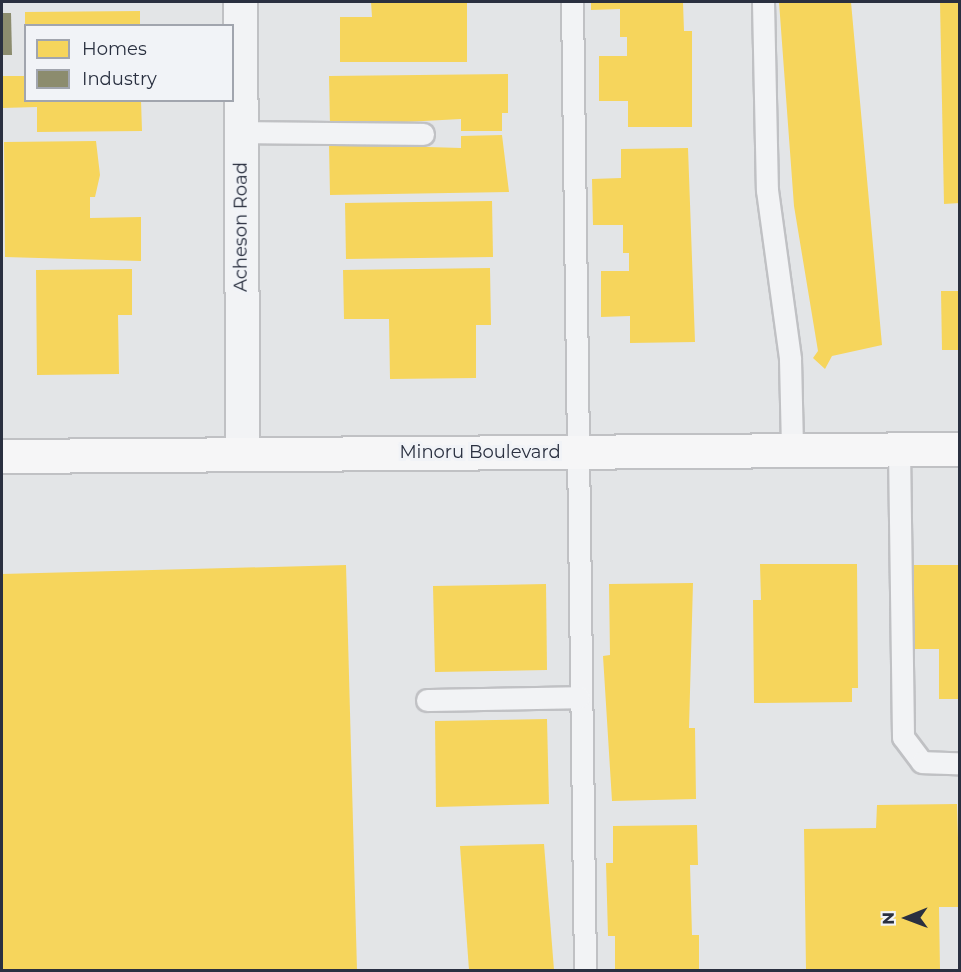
<!DOCTYPE html>
<html>
<head>
<meta charset="utf-8">
<style>
  body { margin:0 }
  #map { position:relative; width:961px; height:972px; overflow:hidden; background:#e3e5e7; font-family:Montserrat,sans-serif }
  div>[style] { position:absolute }
  [style*='--x'] { left:calc(var(--x)*1px); top:calc(var(--y)*1px); width:calc(var(--w)*1px); rotate:calc(var(--a)*1deg) }
  .homes>* { inset:0; background:#f6d55c }
  .industry>* { inset:0; background:#8c8c6e }
  .roads { filter:drop-shadow(2px 0 #c0c1c4) drop-shadow(-2px 0 #c0c1c4) drop-shadow(0 2px #c0c1c4) drop-shadow(0 -2px #c0c1c4) }
  .lane>* { height:21px; margin:-10.5px; padding:0 10.5px; transform-origin:10.5px; border-radius:10.5px; background:#f2f3f5 }
  .street>* { height:33px; margin:-16.5px; padding:0 16.5px; transform-origin:16.5px; border-radius:16.5px; background:#f2f3f5 }
  .secondary>* { height:33px; margin:-16.5px; padding:0 16.5px; transform-origin:16.5px; border-radius:16.5px; background:#f6f6f7 }
  span { translate:-50% -50%; white-space:nowrap; text-align:center; line-height:1.15; -webkit-text-stroke:6px #f1f3f7; paint-order:stroke }
  .street-label { font-size:18px; color:#2a3040 }
  .frame { position:absolute; inset:0; border:3px solid #2a3040; pointer-events:none }
  .legend { position:absolute; left:24px; top:24px; width:210px; height:78px; box-sizing:border-box; background:#f1f3f7; border:2px solid #a1a5ae; margin:0; padding:8px 10px; list-style:none; font-size:18px; color:#2a3040 }
  .legend li { display:flex; align-items:center; gap:12px; height:30px }
  .legend b { width:30px; border:2px solid #a1a5ae }
  .north { position:absolute; left:877px; top:888px; width:60px; height:60px; -webkit-text-stroke:4px #f1f3f7; paint-order:stroke; rotate:269deg; font-size:16px; font-weight:700; line-height:24px; text-align:center; color:#2a3040 }
  .north::after { content:''; display:block; margin:auto; width:21px; height:27px; background:#2a3040; clip-path:polygon(50% 0,100% 100%,50% 72%,0 100%) }
</style>
</head>
<body>
<div id="map">
  <div class="homes">
    <i style="clip-path:polygon(371px 2px,467px 2px,467px 62px,340px 62px,340px 17px,372px 17px)"></i>
    <i style="clip-path:polygon(591px 2px,683px 2px,684px 31px,692px 31px,692px 127px,628px 127px,628px 101px,599px 101px,599px 56px,627px 56px,627px 37px,620px 37px,620px 9px,591px 10px)"></i>
    <i style="clip-path:polygon(779px 2px,851px 2px,882px 345px,832px 356px,825px 369px,813px 358px,818px 351px,794px 206px)"></i>
    <i style="clip-path:polygon(940px 2px,960px 2px,960px 203px,944px 204px)"></i>
    <i style="clip-path:polygon(140px 11px,140px 26px,25px 26px,25px 12px)"></i>
    <i style="clip-path:polygon(508px 74px,508px 113px,502px 113px,502px 131px,461px 131px,461px 119px,330px 126px,329px 76px)"></i>
    <i style="clip-path:polygon(2px 76px,26px 76px,26px 100px,141px 100px,142px 131px,37px 132px,37px 107px,2px 108px)"></i>
    <i style="clip-path:polygon(502px 135px,509px 192px,330px 195px,329px 144px,461px 148px,461px 136px)"></i>
    <i style="clip-path:polygon(96px 141px,100px 175px,95px 197px,90px 197px,90px 218px,141px 217px,141px 261px,5px 257px,4px 142px)"></i>
    <i style="clip-path:polygon(688px 148px,695px 342px,630px 343px,630px 316px,601px 317px,601px 271px,629px 271px,629px 253px,623px 253px,623px 225px,593px 225px,592px 179px,621px 178px,621px 149px)"></i>
    <i style="clip-path:polygon(492px 201px,493px 257px,346px 259px,345px 203px)"></i>
    <i style="clip-path:polygon(490px 268px,491px 325px,476px 325px,476px 378px,390px 379px,389px 319px,344px 319px,343px 270px)"></i>
    <i style="clip-path:polygon(132px 269px,132px 315px,118px 315px,119px 374px,37px 375px,36px 270px)"></i>
    <i style="clip-path:polygon(941px 291px,960px 291px,960px 350px,942px 350px)"></i>
    <i style="clip-path:polygon(760px 564px,857px 564px,858px 688px,852px 688px,852px 702px,754px 703px,753px 600px,761px 600px)"></i>
    <i style="clip-path:polygon(346px 565px,357px 970px,2px 970px,2px 574px)"></i>
    <i style="clip-path:polygon(913px 565px,960px 565px,960px 699px,939px 699px,939px 649px,914px 649px)"></i>
    <i style="clip-path:polygon(693px 583px,689px 728px,695px 728px,696px 799px,612px 801px,603px 656px,610px 655px,609px 584px)"></i>
    <i style="clip-path:polygon(546px 584px,547px 670px,435px 672px,433px 586px)"></i>
    <i style="clip-path:polygon(547px 719px,549px 804px,436px 807px,435px 721px)"></i>
    <i style="clip-path:polygon(957px 804px,960px 907px,939px 907px,940px 970px,806px 970px,804px 829px,876px 828px,877px 805px)"></i>
    <i style="clip-path:polygon(697px 825px,698px 865px,690px 865px,692px 935px,699px 935px,699px 970px,615px 970px,615px 936px,608px 936px,606px 863px,613px 863px,613px 826px)"></i>
    <i style="clip-path:polygon(544px 844px,554px 970px,469px 970px,460px 846px)"></i>
  </div>
  <div class="industry">
    <i style="clip-path:polygon(2px 13px,11px 13px,12px 55px,2px 55px)"></i>
  </div>
  <div class="roads">
    <div class="lane">
      <i style="--x:572;--y:2;--w:968;--a:89.23"></i>
      <i style="--x:763;--y:2;--w:188;--a:88.8"></i>
      <i style="--x:767;--y:190;--w:171;--a:82.2"></i>
      <i style="--x:790;--y:359;--w:91;--a:88.7"></i>
      <i style="--x:241;--y:132;--w:182;--a:0.6"></i>
      <i style="--x:899;--y:449;--w:288;--a:89.2"></i>
      <i style="--x:903;--y:737;--w:31;--a:53"></i>
      <i style="--x:922;--y:762;--w:38;--a:2"></i>
      <i style="--x:427;--y:700;--w:152;--a:-1.1"></i>
    </div>
    <div class="street">
      <i style="--x:240;--y:2;--w:451;--a:89.7"></i>
    </div>
    <div class="secondary">
      <i style="--x:2;--y:456;--w:958;--a:-0.42"></i>
    </div>
  </div>
  <div class="street-label">
    <span style="left:241px;top:227px;rotate:-90deg">Acheson Road</span>
    <span style="left:480px;top:452px">Minoru Boulevard</span>
  </div>
  <div class="frame"></div>
  <ul class="legend">
  <li><b style="height:16px;background:#f6d55c"></b>Homes</li>
  <li><b style="height:16px;background:#8c8c6e"></b>Industry</li>
  </ul>
  <div class="north">N</div>
</div>
</body>
</html>
